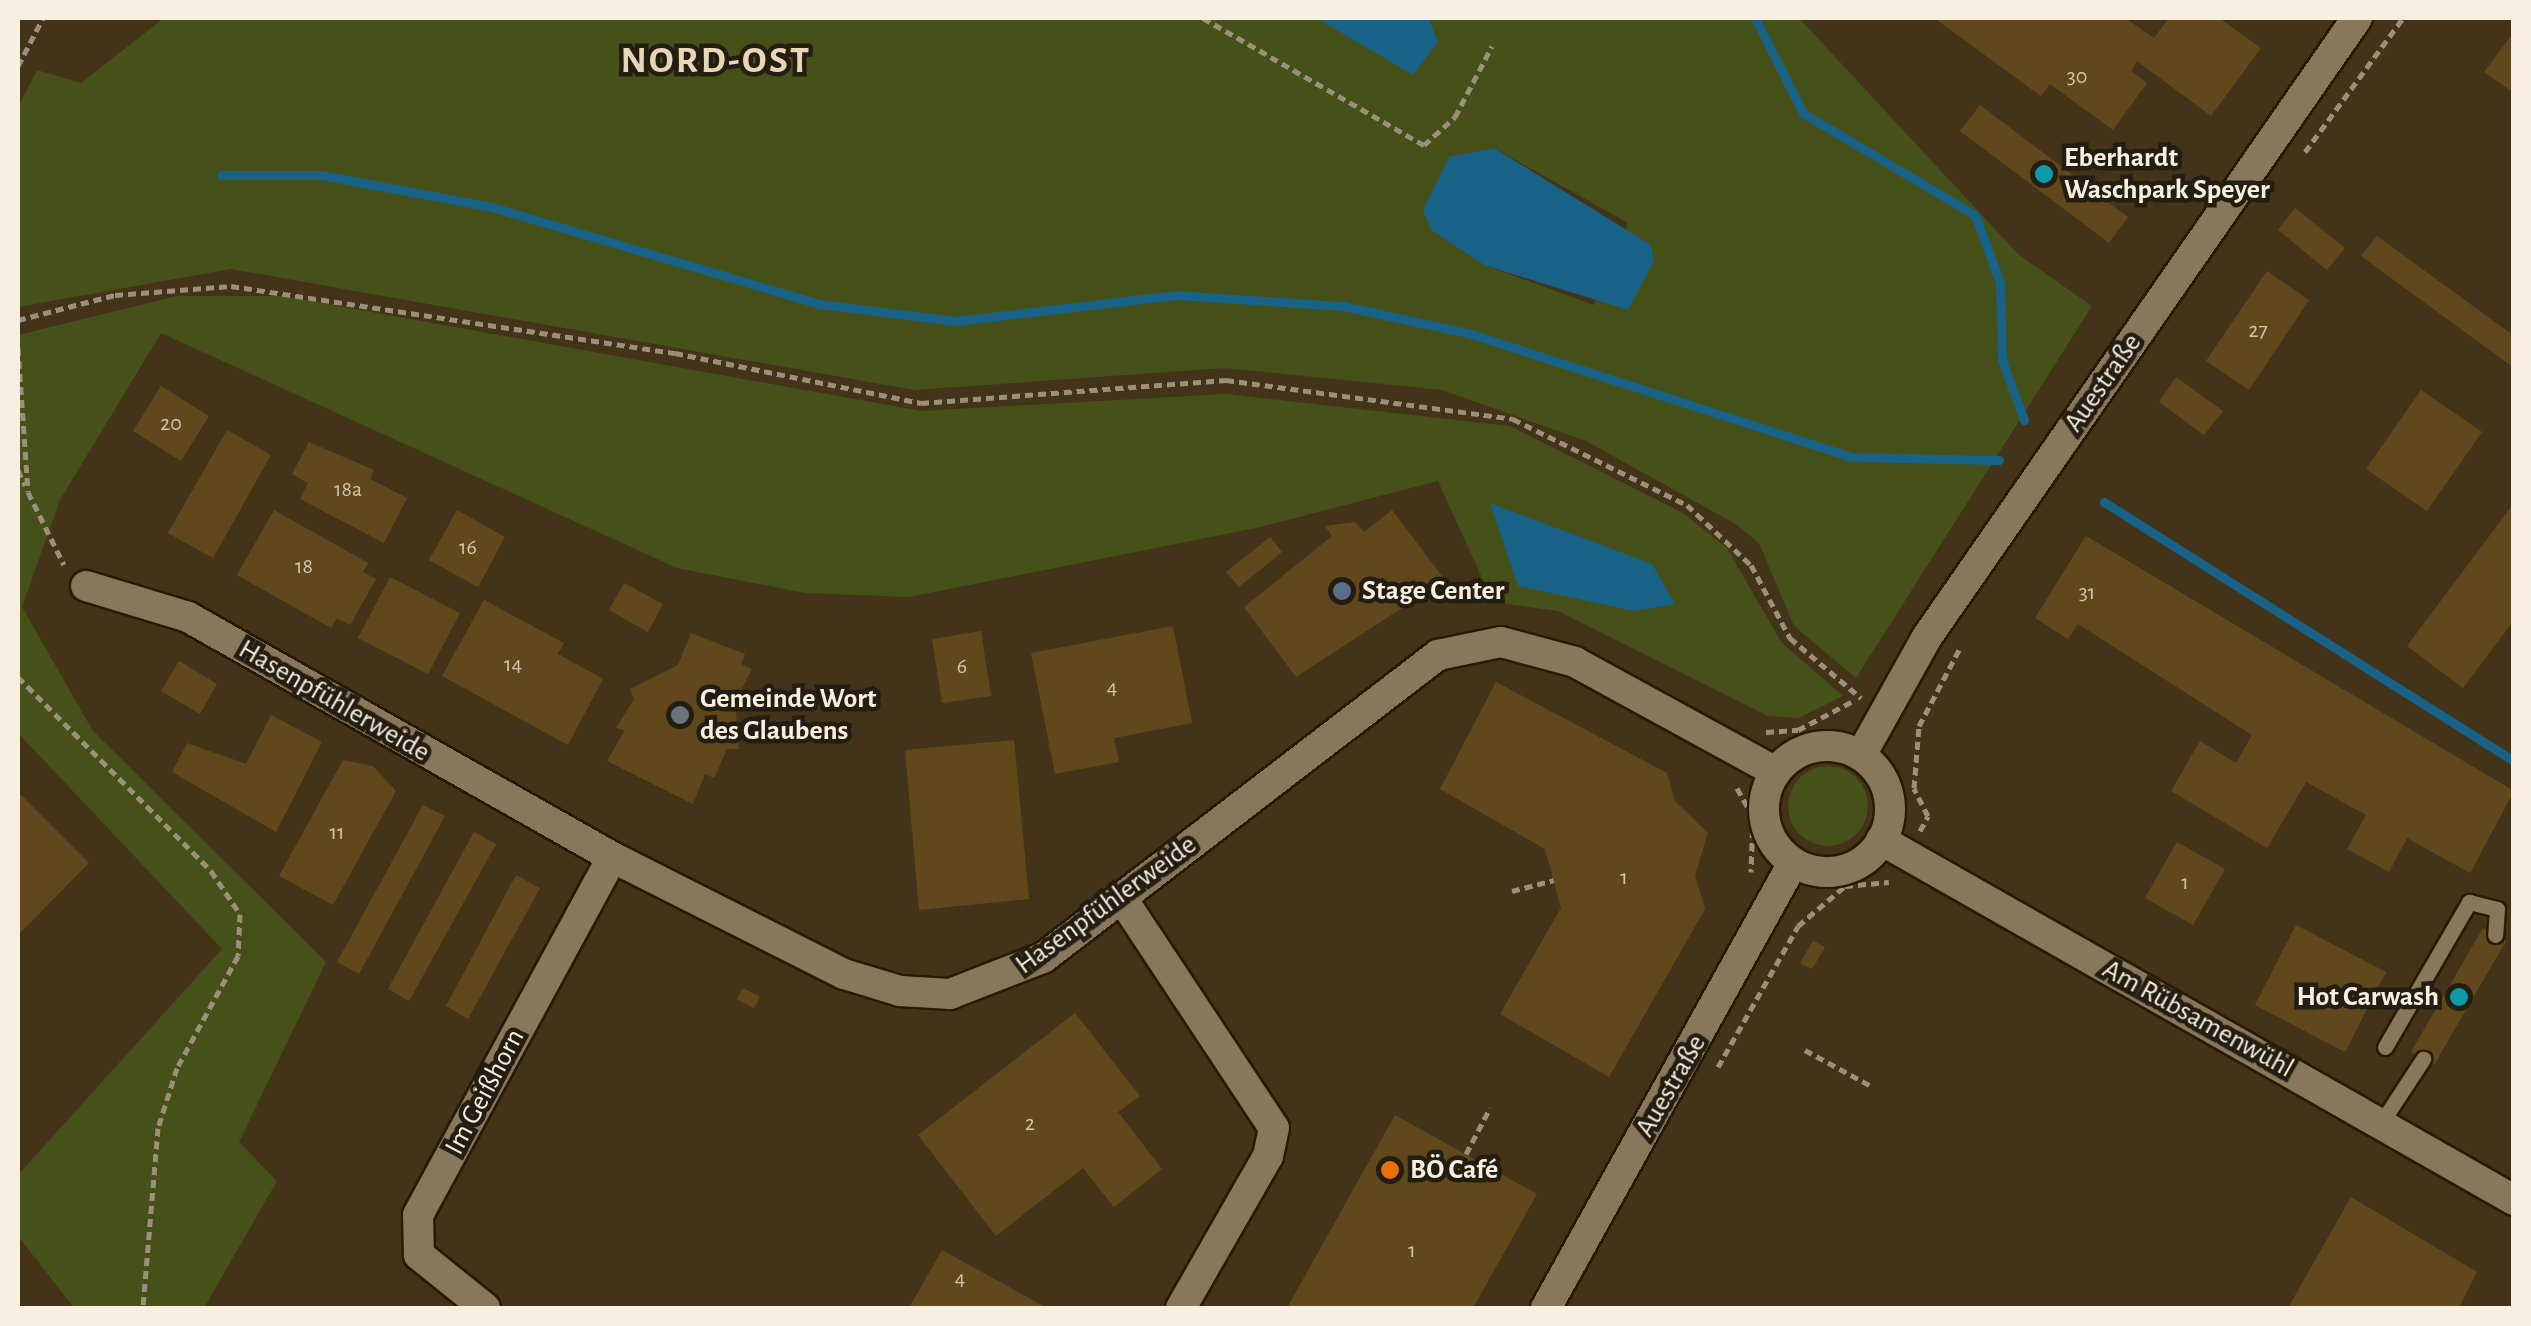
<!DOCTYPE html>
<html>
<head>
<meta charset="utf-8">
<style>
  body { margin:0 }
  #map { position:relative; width:2531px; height:1326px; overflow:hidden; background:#433419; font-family:"Alegreya Sans",sans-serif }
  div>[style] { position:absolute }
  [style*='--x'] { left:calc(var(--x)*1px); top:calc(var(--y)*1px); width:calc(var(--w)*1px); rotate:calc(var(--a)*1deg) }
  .green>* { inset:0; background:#465019 }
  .round { border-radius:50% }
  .water>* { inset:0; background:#186187 }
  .stream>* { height:9px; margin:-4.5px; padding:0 4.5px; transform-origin:4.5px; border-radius:4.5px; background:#186187 }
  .building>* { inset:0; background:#61481c }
  .path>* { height:5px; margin-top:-2.5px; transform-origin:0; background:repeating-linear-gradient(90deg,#9c907b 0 8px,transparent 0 13px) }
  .roads { filter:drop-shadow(2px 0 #291b01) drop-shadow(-2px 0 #291b01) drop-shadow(0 2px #291b01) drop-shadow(0 -2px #291b01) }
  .lane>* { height:15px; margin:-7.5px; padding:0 7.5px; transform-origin:7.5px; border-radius:7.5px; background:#89775b }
  .street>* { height:30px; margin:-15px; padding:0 15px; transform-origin:15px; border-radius:15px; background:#89775b }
  .secondary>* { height:30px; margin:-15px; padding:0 15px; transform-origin:15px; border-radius:15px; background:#89775b }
  .secondary>.ring { margin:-15px; padding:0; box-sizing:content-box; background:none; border:30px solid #89775b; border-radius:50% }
  .dots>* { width:28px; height:28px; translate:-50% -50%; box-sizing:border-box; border:5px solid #241d11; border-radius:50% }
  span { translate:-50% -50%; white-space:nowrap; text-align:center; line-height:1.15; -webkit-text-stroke:9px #241d11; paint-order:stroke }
  .number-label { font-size:22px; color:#d3c5af }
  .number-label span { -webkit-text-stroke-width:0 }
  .poi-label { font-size:28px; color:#f9efe0; font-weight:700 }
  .left { translate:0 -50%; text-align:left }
  .right { translate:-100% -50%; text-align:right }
  .street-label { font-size:28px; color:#f9efe0 }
  .district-label { font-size:38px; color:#e9d6b7; font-weight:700; letter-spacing:2.5px }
  .frame { position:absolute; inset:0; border:20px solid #f9efe0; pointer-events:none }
</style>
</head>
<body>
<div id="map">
  <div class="green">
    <i style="clip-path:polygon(evenodd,164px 18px,1316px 18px,1339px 31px,1438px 42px,1429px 18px,1799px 18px,2019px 255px,2092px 306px,1856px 678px,1794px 626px,1759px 543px,1734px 523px,1586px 441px,1442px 390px,1225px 368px,914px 390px,231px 269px,18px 307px,18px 107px,37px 70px,81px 83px,164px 18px,1494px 148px,1628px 223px,1594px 305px,1484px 265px,1431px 230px,1494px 148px)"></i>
    <i style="clip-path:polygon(177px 296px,283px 296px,921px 411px,1226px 394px,1510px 426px,1683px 513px,1727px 548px,1781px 642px,1843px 696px,1799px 718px,1768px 716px,1558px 611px,1493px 602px,1438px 481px,1256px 528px,909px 597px,805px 593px,677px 568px,161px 333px,60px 500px,22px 607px,93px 731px,326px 962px,239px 1142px,277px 1181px,204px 1308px,74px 1308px,18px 1236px,18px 1175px,222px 949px,18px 733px,18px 335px)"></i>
    <i class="round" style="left:1788px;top:766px;width:80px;height:80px"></i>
  </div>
  <div class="water">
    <i style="clip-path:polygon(1316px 18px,1429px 18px,1438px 42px,1413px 75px)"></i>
    <i style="clip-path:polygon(1494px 148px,1651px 245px,1654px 261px,1628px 310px,1484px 265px,1431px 230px,1423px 210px,1449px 157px)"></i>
    <i style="clip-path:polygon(1490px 503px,1652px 564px,1675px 604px,1634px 611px,1518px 586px)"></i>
  </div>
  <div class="stream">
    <i style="--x:1755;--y:18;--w:106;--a:63.2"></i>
    <i style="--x:1803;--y:113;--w:200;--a:30.7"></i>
    <i style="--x:1975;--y:215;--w:72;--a:69.8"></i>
    <i style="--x:2000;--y:283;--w:77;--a:88.5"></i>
    <i style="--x:2002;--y:360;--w:64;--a:69.9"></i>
    <i style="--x:221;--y:175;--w:100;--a:0"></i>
    <i style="--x:321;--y:175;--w:174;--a:10.6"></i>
    <i style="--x:492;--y:207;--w:342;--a:16.5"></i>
    <i style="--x:820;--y:304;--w:136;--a:7.2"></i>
    <i style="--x:955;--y:321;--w:223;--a:-6.7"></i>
    <i style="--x:1176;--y:295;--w:167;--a:3.8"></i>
    <i style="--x:1343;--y:306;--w:131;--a:12.3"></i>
    <i style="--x:1471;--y:334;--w:399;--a:17.9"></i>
    <i style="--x:1851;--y:457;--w:148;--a:1.2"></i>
    <i style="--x:2104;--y:502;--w:485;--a:32.3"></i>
  </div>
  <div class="building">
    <i style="clip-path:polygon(1934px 18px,2125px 18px,2154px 38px,2169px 18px,2219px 18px,2261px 48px,2211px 116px,2137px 61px,2131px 71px,2147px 83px,2113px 130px,2050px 84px,2041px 96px)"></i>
    <i style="clip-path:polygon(2514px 32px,2514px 93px,2484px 72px)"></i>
    <i style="clip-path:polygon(1980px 105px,2128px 217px,2109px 243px,1960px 131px)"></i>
    <i style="clip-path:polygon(2295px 208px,2345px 248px,2327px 270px,2278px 230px)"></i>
    <i style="clip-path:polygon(2377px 236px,2514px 336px,2514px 368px,2361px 256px)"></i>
    <i style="clip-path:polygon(2267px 271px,2309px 300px,2249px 390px,2206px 361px)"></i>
    <i style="clip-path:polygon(2176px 377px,2223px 411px,2204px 435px,2159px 402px)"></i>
    <i style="clip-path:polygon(161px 386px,209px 416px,181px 461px,133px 431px)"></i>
    <i style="clip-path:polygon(2421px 390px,2482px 432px,2427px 511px,2366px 469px)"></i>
    <i style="clip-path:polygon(227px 430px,271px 455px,213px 558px,168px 533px)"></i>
    <i style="clip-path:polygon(309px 442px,374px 470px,370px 479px,407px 498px,384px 543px,300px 499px,308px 483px,292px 474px)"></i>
    <i style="clip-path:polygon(2514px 503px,2514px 620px,2463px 688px,2407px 646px)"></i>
    <i style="clip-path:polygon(274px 510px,368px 563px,363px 572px,376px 579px,350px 625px,337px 618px,331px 628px,237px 575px)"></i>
    <i style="clip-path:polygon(457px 510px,505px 537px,478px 587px,429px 560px)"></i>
    <i style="clip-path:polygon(1392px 510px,1445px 580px,1296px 677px,1244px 607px,1332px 536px,1325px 526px,1355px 522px,1364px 532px)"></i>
    <i style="clip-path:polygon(2086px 536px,2514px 791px,2470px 873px,2407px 838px,2389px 872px,2347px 849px,2366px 815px,2306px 782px,2267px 848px,2171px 791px,2200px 741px,2236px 763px,2252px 735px,2078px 624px,2068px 639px,2035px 618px)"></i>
    <i style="clip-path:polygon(1270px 537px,1282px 552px,1239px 587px,1226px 572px)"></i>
    <i style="clip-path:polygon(390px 577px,460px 613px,428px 674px,358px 638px)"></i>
    <i style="clip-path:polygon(624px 583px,663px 604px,648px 632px,609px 610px)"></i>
    <i style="clip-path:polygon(484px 600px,564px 643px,558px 654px,603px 679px,568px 745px,442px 676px)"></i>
    <i style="clip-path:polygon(1173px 626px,1192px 723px,1114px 738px,1119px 762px,1055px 774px,1031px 653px)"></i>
    <i style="clip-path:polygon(981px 631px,991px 696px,942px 703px,932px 639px)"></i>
    <i style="clip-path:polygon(691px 633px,745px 654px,741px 664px,752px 669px,735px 702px,739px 749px,727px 749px,714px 778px,705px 774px,693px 804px,607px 761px,625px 730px,616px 728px,634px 699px,630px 689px,678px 665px)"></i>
    <i style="clip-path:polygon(179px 661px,217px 684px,200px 714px,161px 691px)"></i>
    <i style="clip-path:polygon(1496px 682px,1667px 773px,1675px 801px,1708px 833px,1695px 875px,1705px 909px,1609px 1077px,1500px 1014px,1561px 908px,1545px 849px,1440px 789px)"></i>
    <i style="clip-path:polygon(271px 715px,322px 742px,276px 832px,172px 772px,187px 743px,246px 764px)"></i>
    <i style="clip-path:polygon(1014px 740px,1029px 899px,919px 910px,905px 750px)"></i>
    <i style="clip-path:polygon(343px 760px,373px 766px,396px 791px,333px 905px,279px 876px)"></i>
    <i style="clip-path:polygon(21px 795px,89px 863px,18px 935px,18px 799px)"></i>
    <i style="clip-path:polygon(423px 805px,445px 816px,359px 974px,337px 962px)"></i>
    <i style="clip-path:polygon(474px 832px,496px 844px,409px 1001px,388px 989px)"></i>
    <i style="clip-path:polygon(2177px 842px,2225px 869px,2193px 925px,2145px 898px)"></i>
    <i style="clip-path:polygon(516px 875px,540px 888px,468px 1019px,446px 1006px)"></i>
    <i style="clip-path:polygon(2296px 925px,2386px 972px,2345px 1052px,2255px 1005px)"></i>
    <i style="clip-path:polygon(2483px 928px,2506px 941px,2434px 1065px,2411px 1052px)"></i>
    <i style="clip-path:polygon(1813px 941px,1825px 947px,1812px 969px,1800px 963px)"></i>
    <i style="clip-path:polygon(743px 988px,760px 997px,754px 1008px,737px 999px)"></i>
    <i style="clip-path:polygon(1075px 1013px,1140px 1096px,1118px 1112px,1162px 1169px,1114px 1207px,1083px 1168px,996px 1236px,918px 1135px)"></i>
    <i style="clip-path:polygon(1395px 1115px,1537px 1194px,1473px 1308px,1287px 1308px)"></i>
    <i style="clip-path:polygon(2351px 1197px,2477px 1272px,2459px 1308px,2288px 1308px)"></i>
    <i style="clip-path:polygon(942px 1250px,1047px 1308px,909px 1308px)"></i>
  </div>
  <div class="path">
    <i style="--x:1203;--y:18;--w:255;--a:29.9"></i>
    <i style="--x:1424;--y:145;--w:42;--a:-42.1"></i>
    <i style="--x:1455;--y:117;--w:80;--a:-62.5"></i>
    <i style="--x:18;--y:66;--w:54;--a:-62.5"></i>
    <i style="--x:2305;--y:152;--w:166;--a:-53.8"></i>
    <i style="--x:18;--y:320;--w:100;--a:-14.5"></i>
    <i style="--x:115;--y:295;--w:116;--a:-4.4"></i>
    <i style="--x:231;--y:286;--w:449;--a:8.6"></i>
    <i style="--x:675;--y:353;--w:251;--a:11.5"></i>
    <i style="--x:921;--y:403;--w:306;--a:-4.3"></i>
    <i style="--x:1226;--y:380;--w:290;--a:7.7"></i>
    <i style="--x:1513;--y:419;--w:194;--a:26.3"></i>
    <i style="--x:1687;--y:505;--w:88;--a:43.2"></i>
    <i style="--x:1751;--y:565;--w:83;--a:61.9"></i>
    <i style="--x:1790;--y:638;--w:93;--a:40.2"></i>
    <i style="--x:18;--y:348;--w:144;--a:86"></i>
    <i style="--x:28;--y:492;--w:81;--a:63.7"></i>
    <i style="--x:18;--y:470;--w:17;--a:65"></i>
    <i style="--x:18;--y:677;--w:274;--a:45.1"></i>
    <i style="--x:211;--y:871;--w:52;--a:56"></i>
    <i style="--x:240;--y:914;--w:42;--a:92.7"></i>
    <i style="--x:238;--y:956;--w:128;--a:118.6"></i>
    <i style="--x:177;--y:1068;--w:63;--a:107.6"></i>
    <i style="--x:158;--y:1128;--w:181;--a:94.8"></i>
    <i style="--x:1766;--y:732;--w:32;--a:-4"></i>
    <i style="--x:1798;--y:730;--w:64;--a:-27.8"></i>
    <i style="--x:1737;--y:788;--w:33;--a:61"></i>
    <i style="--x:1753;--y:817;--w:55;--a:92.1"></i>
    <i style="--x:1920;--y:831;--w:17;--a:-62"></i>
    <i style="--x:1928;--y:816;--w:31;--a:-117"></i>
    <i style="--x:1914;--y:788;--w:62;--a:-85.4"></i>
    <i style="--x:1919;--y:726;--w:88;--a:-62.3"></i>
    <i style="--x:1512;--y:891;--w:43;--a:-14.7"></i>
    <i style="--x:1805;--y:1050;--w:75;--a:28.6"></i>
    <i style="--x:1718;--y:1067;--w:162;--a:-60.4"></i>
    <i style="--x:1798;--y:926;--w:62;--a:-40.4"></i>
    <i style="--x:1845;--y:886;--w:44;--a:-5.2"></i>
    <i style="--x:1466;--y:1154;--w:52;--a:-62.4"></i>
  </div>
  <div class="roads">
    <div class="lane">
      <i style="--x:2385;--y:1047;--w:168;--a:-59.9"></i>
      <i style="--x:2469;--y:902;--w:29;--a:14"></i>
      <i style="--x:2497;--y:909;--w:26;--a:94"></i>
      <i style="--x:2381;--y:1123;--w:77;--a:-56.7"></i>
    </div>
    <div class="street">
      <i style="--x:86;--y:586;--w:107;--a:16.9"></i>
      <i style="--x:188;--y:617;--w:487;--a:29.5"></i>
      <i style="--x:612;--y:857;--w:260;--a:26.8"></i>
      <i style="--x:844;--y:974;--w:59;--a:16.9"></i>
      <i style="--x:900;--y:991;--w:50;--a:3.4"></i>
      <i style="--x:950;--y:994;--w:100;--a:-21.2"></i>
      <i style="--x:1043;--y:958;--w:498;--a:-37.5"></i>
      <i style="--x:1438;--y:655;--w:64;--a:-11.7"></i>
      <i style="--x:1501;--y:642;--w:77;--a:15.1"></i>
      <i style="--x:1575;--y:662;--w:229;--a:28.7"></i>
      <i style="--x:1881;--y:840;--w:728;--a:29.63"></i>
      <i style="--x:1123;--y:900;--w:273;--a:56.5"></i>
      <i style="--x:1274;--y:1128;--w:29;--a:102"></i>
      <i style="--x:1268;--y:1156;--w:175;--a:119.8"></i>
      <i style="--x:485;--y:1308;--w:85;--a:-141.2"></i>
      <i style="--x:419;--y:1255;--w:40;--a:-91.4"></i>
      <i style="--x:418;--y:1215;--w:407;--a:-61.5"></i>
    </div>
    <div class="secondary">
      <i class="ring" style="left:1764px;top:746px;width:96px;height:96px"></i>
      <i style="--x:1861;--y:755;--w:135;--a:-60.8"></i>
      <i style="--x:1927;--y:637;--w:754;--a:-55.21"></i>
      <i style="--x:1546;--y:1308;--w:509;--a:-60.97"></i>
    </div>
  </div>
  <div class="dots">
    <i style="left:2044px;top:174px;background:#0f9aa8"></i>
    <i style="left:1342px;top:591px;background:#5c6f8a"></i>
    <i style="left:680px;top:715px;background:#6b7280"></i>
    <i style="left:2459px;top:997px;background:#0f9aa8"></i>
    <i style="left:1390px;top:1170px;background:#e8710a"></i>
  </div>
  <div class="number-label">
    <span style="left:2077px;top:77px">30</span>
    <span style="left:2258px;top:331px">27</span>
    <span style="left:171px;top:424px">20</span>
    <span style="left:348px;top:490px">18a</span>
    <span style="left:468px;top:548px">16</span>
    <span style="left:304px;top:567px">18</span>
    <span style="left:2087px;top:593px">31</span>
    <span style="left:513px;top:665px">14</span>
    <span style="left:962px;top:667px">6</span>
    <span style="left:1112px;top:688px">4</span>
    <span style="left:337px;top:833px">11</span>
    <span style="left:1624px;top:878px">1</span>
    <span style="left:2185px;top:883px">1</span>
    <span style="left:1030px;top:1124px">2</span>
    <span style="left:1412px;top:1251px">1</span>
    <span style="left:960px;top:1279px">4</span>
  </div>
  <div class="poi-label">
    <span class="left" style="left:2064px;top:174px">Eberhardt<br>Waschpark Speyer</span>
    <span class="left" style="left:1362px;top:591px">Stage Center</span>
    <span class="left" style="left:700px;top:715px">Gemeinde Wort<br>des Glaubens</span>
    <span class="right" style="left:2439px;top:997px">Hot Carwash</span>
    <span class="left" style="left:1410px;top:1170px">BÖ Café</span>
  </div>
  <div class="street-label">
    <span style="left:2103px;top:383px;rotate:-55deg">Auestraße</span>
    <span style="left:334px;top:701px;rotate:30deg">Hasenpfühlerweide</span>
    <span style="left:1106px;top:905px;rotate:-36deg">Hasenpfühlerweide</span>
    <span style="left:2198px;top:1019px;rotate:29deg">Am Rübsamenwühl</span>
    <span style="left:1671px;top:1086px;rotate:-60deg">Auestraße</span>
    <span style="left:485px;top:1092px;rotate:-62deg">Im Geißhorn</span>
  </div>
  <div class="district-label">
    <span style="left:716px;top:62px">NORD-OST</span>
  </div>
  <div class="frame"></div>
</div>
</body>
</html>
